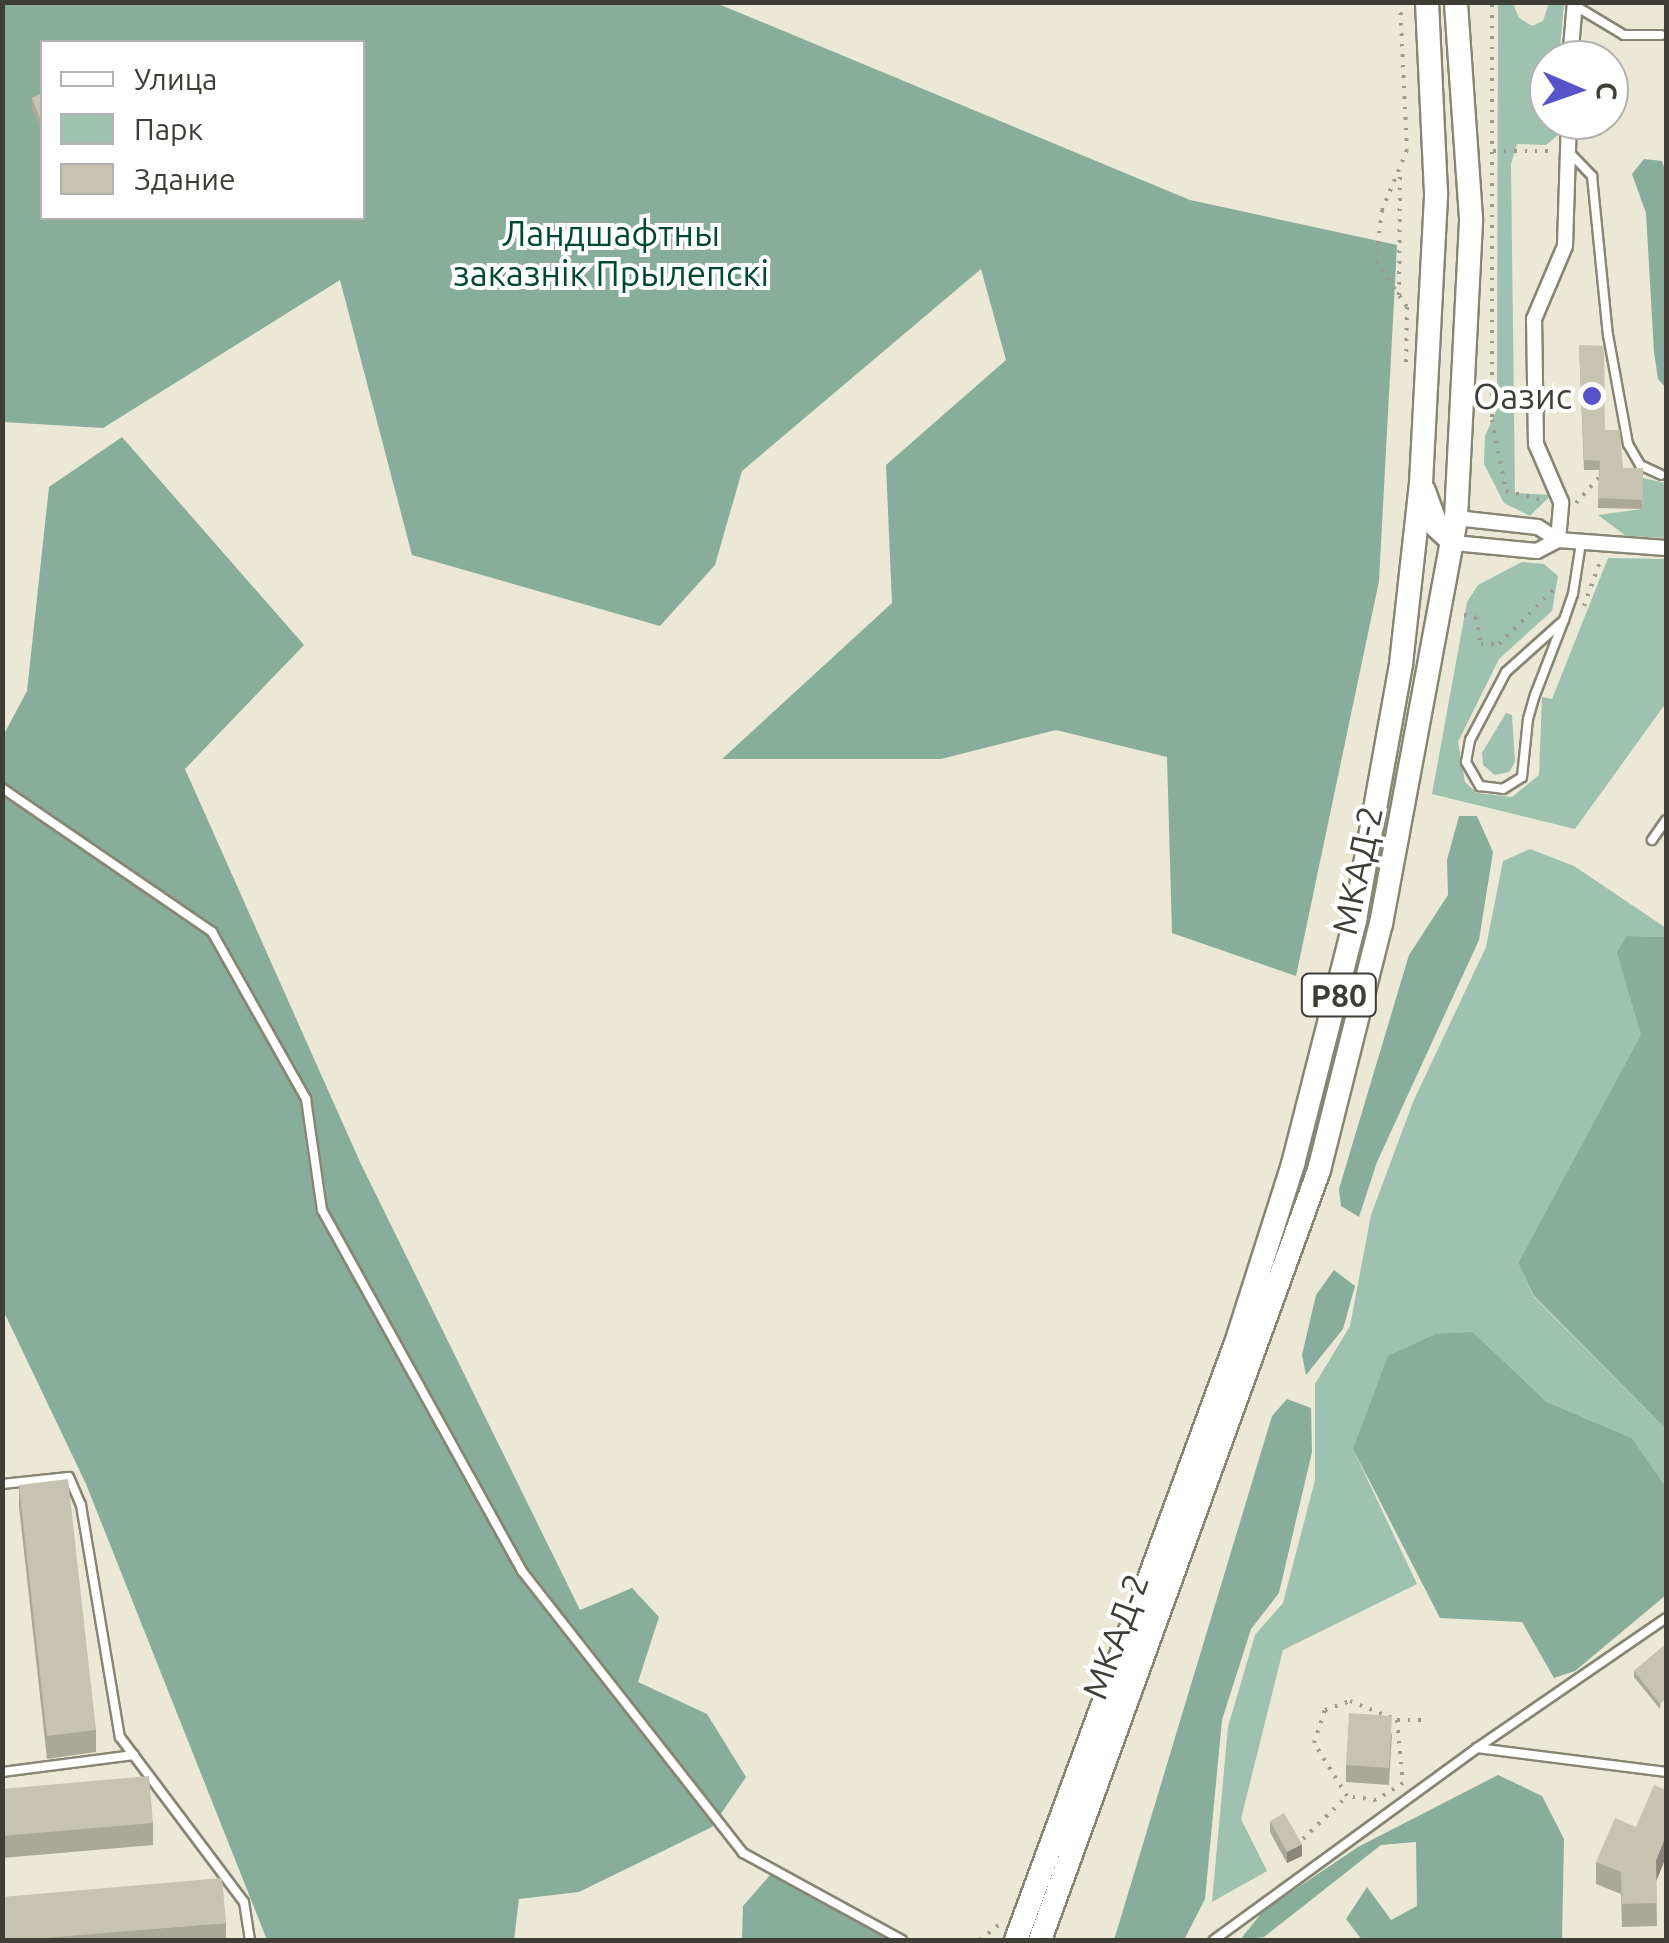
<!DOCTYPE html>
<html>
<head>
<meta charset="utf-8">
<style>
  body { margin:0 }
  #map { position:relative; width:1669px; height:1943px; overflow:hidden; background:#ebe8d5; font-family:Ubuntu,sans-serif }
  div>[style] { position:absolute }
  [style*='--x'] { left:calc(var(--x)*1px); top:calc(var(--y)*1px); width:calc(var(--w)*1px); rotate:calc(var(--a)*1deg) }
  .green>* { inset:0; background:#9ec1b0 }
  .forest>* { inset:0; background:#88ad9b }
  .path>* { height:4px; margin-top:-2px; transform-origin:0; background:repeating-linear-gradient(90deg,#9c9a8c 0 2.5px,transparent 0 10.5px) }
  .roads { filter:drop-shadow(2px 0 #878573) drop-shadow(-2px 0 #878573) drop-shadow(0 2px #878573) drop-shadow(0 -2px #878573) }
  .service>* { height:8px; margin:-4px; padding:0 4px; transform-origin:4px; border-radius:4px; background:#fff }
  .minor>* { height:14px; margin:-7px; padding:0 7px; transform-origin:7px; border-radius:7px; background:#fff }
  .trunk>* { height:22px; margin:-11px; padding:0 11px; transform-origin:11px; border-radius:11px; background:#fff }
  .wall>* { inset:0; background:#aaa897 }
  .shaded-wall>* { inset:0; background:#8b887b }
  .building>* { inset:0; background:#c6c3b0 }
  .dots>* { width:28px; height:28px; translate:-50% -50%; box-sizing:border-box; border:5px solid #fff; border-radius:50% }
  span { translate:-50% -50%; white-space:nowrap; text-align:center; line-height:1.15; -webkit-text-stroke:8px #fff; paint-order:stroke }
  .shield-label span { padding:2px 8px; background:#fff; border:2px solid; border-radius:8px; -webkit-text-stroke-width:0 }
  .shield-label { font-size:32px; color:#3e3d36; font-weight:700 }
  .park-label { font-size:35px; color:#004a33 }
  .poi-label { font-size:35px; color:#3e3d36 }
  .right { translate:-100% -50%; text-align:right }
  .street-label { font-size:35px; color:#3e3d36 }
  .frame { position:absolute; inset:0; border:5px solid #3e3d36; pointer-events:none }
  .legend { position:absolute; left:40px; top:40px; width:325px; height:180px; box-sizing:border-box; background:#fff; border:2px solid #b2b1af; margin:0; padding:12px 18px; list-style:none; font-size:30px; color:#3e3d36 }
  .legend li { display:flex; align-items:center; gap:20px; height:50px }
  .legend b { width:50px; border:2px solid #b2b1af }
  .north { position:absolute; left:1529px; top:40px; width:100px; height:100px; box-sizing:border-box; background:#fff; border:2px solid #b2b1af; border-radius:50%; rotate:92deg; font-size:28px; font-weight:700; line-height:40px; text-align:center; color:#3e3d36 }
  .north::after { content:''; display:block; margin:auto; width:35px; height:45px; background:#5653cb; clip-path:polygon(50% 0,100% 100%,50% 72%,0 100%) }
</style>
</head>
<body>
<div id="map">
  <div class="green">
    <i style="clip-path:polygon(1498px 3px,1513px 3px,1519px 18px,1532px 26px,1543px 21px,1549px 3px,1564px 3px,1559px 60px,1549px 60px,1549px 120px,1560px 120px,1557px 136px,1546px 145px,1517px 144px,1511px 164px,1515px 493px,1551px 495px,1530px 516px,1504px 503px,1484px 464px,1485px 436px,1497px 409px)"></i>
    <i style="clip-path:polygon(1643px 478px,1666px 483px,1666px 538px,1626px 536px,1598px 515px,1642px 509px)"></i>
    <i style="clip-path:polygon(1608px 558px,1666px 559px,1666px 703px,1575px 829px,1432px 794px,1467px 602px,1478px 585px,1522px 562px,1544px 564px,1558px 576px,1552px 611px,1499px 659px,1458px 742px,1465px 782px,1477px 793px,1512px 797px,1539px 775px,1542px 697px,1552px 699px)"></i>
    <i style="clip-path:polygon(1506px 713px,1512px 715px,1515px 762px,1509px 772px,1495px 775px,1483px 765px,1482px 753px)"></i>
    <i style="clip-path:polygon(1530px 849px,1574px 866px,1666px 928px,1666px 937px,1627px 936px,1642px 1035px,1518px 1263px,1534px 1297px,1666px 1429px,1666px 1487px,1632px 1438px,1547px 1402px,1473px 1332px,1353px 1449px,1417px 1584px,1283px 1650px,1241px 1819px,1267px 1871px,1212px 1902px,1228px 1727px,1255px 1635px,1283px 1603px,1315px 1480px,1315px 1384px,1350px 1326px,1371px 1215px,1413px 1102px,1486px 947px,1503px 861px)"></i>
  </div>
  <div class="forest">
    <i style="clip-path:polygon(evenodd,2px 3px,716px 3px,1190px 200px,1397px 245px,1379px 581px,1296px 976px,1172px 933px,1167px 757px,1056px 730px,941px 759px,722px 759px,892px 603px,886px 465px,1006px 360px,981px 269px,742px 471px,715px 565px,660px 626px,412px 555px,340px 280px,103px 428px,3px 422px,2px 3px,42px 42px,362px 42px,362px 218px,42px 218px,42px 42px)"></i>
    <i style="clip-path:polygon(1644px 159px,1662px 161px,1666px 174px,1666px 388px,1658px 379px,1654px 352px,1646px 213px,1632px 174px)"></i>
    <i style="clip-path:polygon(122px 437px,304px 645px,185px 769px,360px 1162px,580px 1610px,632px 1588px,659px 1617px,638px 1682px,707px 1714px,746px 1777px,712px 1827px,579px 1892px,519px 1899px,514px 1940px,267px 1940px,86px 1484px,3px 1310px,3px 736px,27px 691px,49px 487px)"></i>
    <i style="clip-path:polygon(1459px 816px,1477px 816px,1493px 852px,1479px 940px,1377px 1162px,1359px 1217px,1341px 1206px,1339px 1189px,1409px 955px,1448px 895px,1447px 860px)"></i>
    <i style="clip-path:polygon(1627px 936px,1666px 937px,1666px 1429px,1534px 1296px,1518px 1263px,1641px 1035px,1617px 952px)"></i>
    <i style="clip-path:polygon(1334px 1270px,1355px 1286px,1343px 1329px,1306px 1375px,1302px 1355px,1316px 1295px)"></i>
    <i style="clip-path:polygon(1473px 1332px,1547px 1402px,1632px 1438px,1666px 1487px,1666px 1595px,1575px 1671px,1554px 1678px,1522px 1622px,1440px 1618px,1353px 1449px,1388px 1356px,1436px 1334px)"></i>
    <i style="clip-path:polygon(1287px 1399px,1311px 1408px,1312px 1452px,1279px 1593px,1251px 1629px,1222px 1720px,1205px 1899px,1184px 1940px,1114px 1940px,1272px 1416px)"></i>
    <i style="clip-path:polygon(1498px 1775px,1542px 1796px,1564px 1839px,1562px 1940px,1362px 1940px,1346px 1919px,1367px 1887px,1391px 1920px,1417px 1906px,1416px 1842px,1381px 1845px,1264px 1937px,1240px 1940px,1263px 1911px,1358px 1847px)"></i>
    <i style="clip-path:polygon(777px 1867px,840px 1906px,888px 1940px,742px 1940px,743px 1906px)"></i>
  </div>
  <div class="path">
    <i style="--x:1400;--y:2;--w:148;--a:87.3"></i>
    <i style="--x:1407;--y:150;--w:65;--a:112.6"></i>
    <i style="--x:1382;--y:210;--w:51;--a:96.7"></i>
    <i style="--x:1376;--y:261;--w:55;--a:56"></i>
    <i style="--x:1407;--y:307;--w:56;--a:91"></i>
    <i style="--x:1492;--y:5;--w:415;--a:90"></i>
    <i style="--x:1492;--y:420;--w:72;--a:78.8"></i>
    <i style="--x:1506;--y:491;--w:42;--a:13.7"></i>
    <i style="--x:1493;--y:151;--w:61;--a:0"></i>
    <i style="--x:1399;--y:295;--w:125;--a:-89.5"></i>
    <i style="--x:1576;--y:503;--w:39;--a:-48"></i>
    <i style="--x:1584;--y:606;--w:50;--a:-70.1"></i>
    <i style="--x:1464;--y:615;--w:12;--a:9"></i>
    <i style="--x:1476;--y:617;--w:27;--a:80"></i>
    <i style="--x:1481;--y:644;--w:18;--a:0"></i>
    <i style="--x:1499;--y:644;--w:76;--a:-45"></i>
    <i style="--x:1397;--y:1720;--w:63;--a:84.6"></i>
    <i style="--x:1403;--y:1783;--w:32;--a:148"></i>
    <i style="--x:1376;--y:1800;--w:29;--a:-172"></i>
    <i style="--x:1347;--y:1796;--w:62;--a:-121.9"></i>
    <i style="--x:1314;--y:1743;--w:35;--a:-72"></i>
    <i style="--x:1325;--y:1710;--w:27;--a:-20"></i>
    <i style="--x:1350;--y:1701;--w:51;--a:22"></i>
    <i style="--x:1397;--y:1720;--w:27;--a:0"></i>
    <i style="--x:1303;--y:1839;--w:62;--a:-44.3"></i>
    <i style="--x:980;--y:1940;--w:26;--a:-39"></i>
  </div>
  <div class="roads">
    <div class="service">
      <i style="--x:1574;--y:5;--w:58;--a:31"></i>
      <i style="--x:1624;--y:35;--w:37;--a:0"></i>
      <i style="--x:1568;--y:151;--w:35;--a:46"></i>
      <i style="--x:1592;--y:176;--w:160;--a:84.3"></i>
      <i style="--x:1608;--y:335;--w:111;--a:79.6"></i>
      <i style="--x:1628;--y:444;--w:24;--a:60"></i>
      <i style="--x:1640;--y:465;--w:23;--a:25"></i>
      <i style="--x:1564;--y:620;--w:78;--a:138.1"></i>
      <i style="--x:1506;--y:672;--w:77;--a:117.9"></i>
      <i style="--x:1470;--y:740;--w:22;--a:100"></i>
      <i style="--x:1466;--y:762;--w:28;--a:60"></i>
      <i style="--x:1480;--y:786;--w:23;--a:7"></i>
      <i style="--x:1503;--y:789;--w:22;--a:-32"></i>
      <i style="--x:1522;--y:777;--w:58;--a:-84.1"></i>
      <i style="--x:1528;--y:719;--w:25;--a:-74"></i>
      <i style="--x:1535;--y:695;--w:80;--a:-68.9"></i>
      <i style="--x:1564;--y:620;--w:28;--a:-71"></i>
      <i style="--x:1573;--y:594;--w:52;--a:-81.1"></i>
      <i style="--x:2;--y:788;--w:255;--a:34.4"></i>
      <i style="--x:212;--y:932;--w:192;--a:60.6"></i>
      <i style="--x:306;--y:1099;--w:112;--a:81.8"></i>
      <i style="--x:322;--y:1210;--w:413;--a:61"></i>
      <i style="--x:522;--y:1571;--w:358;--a:51.9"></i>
      <i style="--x:743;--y:1853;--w:181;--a:28.7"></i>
      <i style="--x:1652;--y:840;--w:24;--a:-55"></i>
      <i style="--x:2;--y:1484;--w:67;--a:-6"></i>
      <i style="--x:69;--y:1477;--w:30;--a:67"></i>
      <i style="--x:81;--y:1505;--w:235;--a:80.5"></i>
      <i style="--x:120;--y:1737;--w:206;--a:53.1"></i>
      <i style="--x:244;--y:1902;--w:38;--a:81"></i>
      <i style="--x:1477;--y:1748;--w:229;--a:-34.5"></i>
      <i style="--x:2;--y:1772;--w:133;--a:-7.3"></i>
      <i style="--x:1214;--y:1940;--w:326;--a:-36.1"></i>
      <i style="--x:1477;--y:1748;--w:191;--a:7.2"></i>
    </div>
    <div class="minor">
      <i style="--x:1570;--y:60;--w:58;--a:-85.1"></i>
      <i style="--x:1456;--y:518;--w:82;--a:6.3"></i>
      <i style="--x:1538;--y:527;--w:24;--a:33"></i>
      <i style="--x:1558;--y:540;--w:108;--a:4.2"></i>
      <i style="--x:1558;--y:540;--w:38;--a:-85"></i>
      <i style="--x:1561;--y:502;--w:63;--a:-113.3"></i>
      <i style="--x:1536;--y:444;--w:125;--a:-90.9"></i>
      <i style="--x:1534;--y:319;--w:79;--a:-67"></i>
      <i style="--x:1565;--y:246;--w:126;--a:-88.2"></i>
      <i style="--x:1454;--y:543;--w:83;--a:5.5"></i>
      <i style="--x:1537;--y:551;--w:24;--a:-28"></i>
    </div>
    <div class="trunk">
      <i style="--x:1424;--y:491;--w:38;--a:70"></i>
      <i style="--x:1437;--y:527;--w:23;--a:43"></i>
      <i style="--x:1016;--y:1940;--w:636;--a:-69.77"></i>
      <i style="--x:1236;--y:1343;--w:188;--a:-72.3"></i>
      <i style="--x:1293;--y:1164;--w:252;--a:-75.7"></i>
      <i style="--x:1355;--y:920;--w:260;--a:-79.8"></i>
      <i style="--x:1401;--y:664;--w:182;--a:-83.7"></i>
      <i style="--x:1421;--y:483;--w:290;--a:-87"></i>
      <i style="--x:1436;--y:193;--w:191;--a:-92.7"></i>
      <i style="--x:1040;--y:1940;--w:819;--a:-70.08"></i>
      <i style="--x:1319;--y:1170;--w:254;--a:-75.9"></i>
      <i style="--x:1381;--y:924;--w:413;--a:-79.5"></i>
      <i style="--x:1456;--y:518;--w:300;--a:-87.1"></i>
      <i style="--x:1471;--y:218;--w:217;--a:-94"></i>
    </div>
  </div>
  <div class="wall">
    <i style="clip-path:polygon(42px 93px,42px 136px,32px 109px,32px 98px)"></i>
    <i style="clip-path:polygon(1579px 345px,1605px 430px,1623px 468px,1643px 468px,1642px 509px,1598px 508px,1599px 470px,1584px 470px)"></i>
    <i style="clip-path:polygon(19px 1485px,96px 1730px,96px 1752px,47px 1759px,19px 1507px)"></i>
    <i style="clip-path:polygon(1666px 1644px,1660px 1709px,1634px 1677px,1634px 1671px)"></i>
    <i style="clip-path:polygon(1392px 1733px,1389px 1785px,1346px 1782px,1346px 1765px)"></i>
    <i style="clip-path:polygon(2px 1789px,153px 1823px,153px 1845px,2px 1858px)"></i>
    <i style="clip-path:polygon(1270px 1821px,1302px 1856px,1287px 1863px,1270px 1832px)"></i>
    <i style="clip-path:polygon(1596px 1862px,1656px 1881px,1657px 1926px,1622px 1927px,1621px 1894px,1596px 1884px)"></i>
    <i style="clip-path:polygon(226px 1923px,226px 1940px,2px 1940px)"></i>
  </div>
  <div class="shaded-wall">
    <i style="clip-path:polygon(1666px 1835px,1666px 1857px,1656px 1882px,1656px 1860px)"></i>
    <i style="clip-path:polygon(1302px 1844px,1302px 1856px,1287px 1863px,1287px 1852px)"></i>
  </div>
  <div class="building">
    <i style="clip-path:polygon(42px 93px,42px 124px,32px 98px)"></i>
    <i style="clip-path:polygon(1579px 345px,1604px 346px,1605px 430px,1620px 430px,1623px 468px,1643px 468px,1642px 500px,1598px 498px,1600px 461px,1584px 460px)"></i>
    <i style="clip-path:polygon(68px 1479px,96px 1730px,47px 1736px,19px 1485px)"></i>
    <i style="clip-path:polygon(1666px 1644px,1666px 1698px,1660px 1704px,1634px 1671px)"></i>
    <i style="clip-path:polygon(1349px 1713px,1392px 1716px,1389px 1768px,1346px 1765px)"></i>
    <i style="clip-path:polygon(149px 1776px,153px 1823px,2px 1836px,2px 1789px)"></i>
    <i style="clip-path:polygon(1654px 1785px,1666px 1790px,1666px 1835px,1656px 1860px,1657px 1903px,1622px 1904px,1621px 1872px,1596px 1862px,1615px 1818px,1636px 1827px)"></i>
    <i style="clip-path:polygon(1284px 1813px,1302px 1844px,1287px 1852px,1270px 1821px)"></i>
    <i style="clip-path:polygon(222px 1878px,226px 1923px,21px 1940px,2px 1940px,2px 1897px)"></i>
  </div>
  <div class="dots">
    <i style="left:1592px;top:396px;background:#5653cb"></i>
  </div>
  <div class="shield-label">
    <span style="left:1339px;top:995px">Р80</span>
  </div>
  <div class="park-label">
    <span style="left:611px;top:253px">Ландшафтны<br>заказнік Прылепскі</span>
  </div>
  <div class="poi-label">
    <span class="right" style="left:1572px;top:396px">Оазис</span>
  </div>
  <div class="street-label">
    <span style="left:1357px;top:870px;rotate:-78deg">МКАД-2</span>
    <span style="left:1115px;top:1636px;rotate:-70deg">МКАД-2</span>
  </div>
  <div class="frame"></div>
  <ul class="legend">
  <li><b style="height:12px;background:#fff"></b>Улица</li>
  <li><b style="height:28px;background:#9ec1b0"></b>Парк</li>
  <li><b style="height:28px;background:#c6c3b0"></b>Здание</li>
  </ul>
  <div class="north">С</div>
</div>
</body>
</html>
